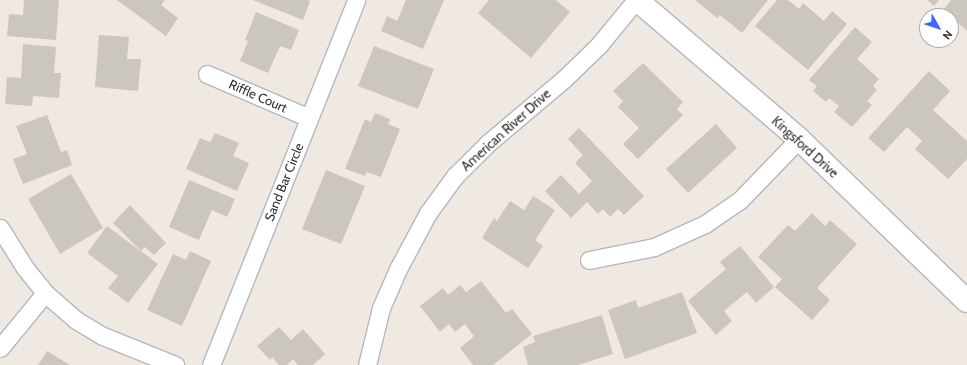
<!DOCTYPE html>
<html>
<head>
<meta charset="utf-8">
<style>
  body { margin:0 }
  #map { position:relative; width:967px; height:365px; overflow:hidden; background:#efe9e1; font-family:Cabin,sans-serif }
  div>[style] { position:absolute }
  [style*='--x'] { left:calc(var(--x)*1px); top:calc(var(--y)*1px); width:calc(var(--w)*1px); rotate:calc(var(--a)*1deg) }
  .building>* { inset:0; background:#cbc7bf }
  .roads { filter:drop-shadow(1px 0 #b4b7c1) drop-shadow(-1px 0 #b4b7c1) drop-shadow(0 1px #b4b7c1) drop-shadow(0 -1px #b4b7c1) }
  .street>* { height:17px; margin:-8.5px; padding:0 8.5px; transform-origin:8.5px; border-radius:8.5px; background:#fff }
  .secondary>* { height:22px; margin:-11px; padding:0 11px; transform-origin:11px; border-radius:11px; background:#fff }
  span { translate:-50% -50%; white-space:nowrap; text-align:center; line-height:1.15; -webkit-text-stroke:3px #fff; paint-order:stroke }
  .street-label { font-size:13px; color:#2e2e2e }
  .north { position:absolute; left:919px; top:8px; width:40px; height:40px; box-sizing:border-box; background:#fff; border:1px solid #ababab; border-radius:50%; rotate:129deg; font-size:11px; font-weight:700; line-height:16px; text-align:center; color:#2e2e2e }
  .north::after { content:''; display:block; margin:auto; width:14px; height:18px; background:#4264fb; clip-path:polygon(50% 0,100% 100%,50% 72%,0 100%) }
</style>
</head>
<body>
<div id="map">
  <div class="building">
    <i style="clip-path:polygon(24px 0,59px 0,56px 40px,7px 36px,9px 14px,23px 15px)"></i>
    <i style="clip-path:polygon(117px 0,165px 0,161px 5px,178px 18px,166px 36px)"></i>
    <i style="clip-path:polygon(253px 0,307px 0,310px 1px,303px 20px)"></i>
    <i style="clip-path:polygon(406px 0,444px 0,423px 49px,381px 31px,387px 16px,397px 21px)"></i>
    <i style="clip-path:polygon(489px 0,556px 0,570px 12px,531px 58px,478px 13px)"></i>
    <i style="clip-path:polygon(695px 0,768px 0,742px 33px,720px 15px,717px 18px)"></i>
    <i style="clip-path:polygon(777px 0,788px 0,799px 9px,803px 3px,824px 21px,832px 11px,847px 24px,808px 70px,755px 26px)"></i>
    <i style="clip-path:polygon(927px 0,939px 0,934px 6px)"></i>
    <i style="clip-path:polygon(951px 0,967px 0,967px 31px,956px 21px,951px 25px,951px 16px,939px 15px)"></i>
    <i style="clip-path:polygon(256px 12px,299px 30px,291px 50px,280px 46px,268px 73px,240px 61px,248px 41px,245px 40px)"></i>
    <i style="clip-path:polygon(855px 27px,872px 42px,857px 59px,879px 79px,873px 86px,877px 90px,867px 101px,872px 105px,852px 127px,834px 112px,839px 106px,829px 98px,826px 102px,813px 91px,817px 86px,809px 80px)"></i>
    <i style="clip-path:polygon(99px 35px,129px 37px,127px 59px,141px 59px,138px 91px,95px 87px)"></i>
    <i style="clip-path:polygon(23px 44px,56px 47px,54px 73px,61px 73px,59px 98px,33px 96px,32px 106px,5px 104px,7px 77px,21px 78px)"></i>
    <i style="clip-path:polygon(374px 46px,434px 69px,418px 109px,358px 86px)"></i>
    <i style="clip-path:polygon(643px 63px,683px 102px,677px 109px,683px 115px,638px 159px,623px 144px,639px 128px,618px 107px,623px 101px,613px 91px)"></i>
    <i style="clip-path:polygon(929px 71px,950px 91px,933px 110px,967px 141px,967px 159px,948px 179px,915px 149px,922px 141px,907px 127px,884px 152px,868px 138px)"></i>
    <i style="clip-path:polygon(375px 113px,390px 119px,388px 124px,400px 129px,381px 177px,367px 172px,365px 176px,345px 169px,365px 119px,371px 122px)"></i>
    <i style="clip-path:polygon(47px 115px,61px 152px,67px 150px,72px 165px,23px 184px,13px 159px,27px 154px,16px 126px)"></i>
    <i style="clip-path:polygon(716px 124px,737px 148px,688px 193px,666px 169px)"></i>
    <i style="clip-path:polygon(579px 128px,644px 196px,624px 215px,618px 209px,610px 217px,603px 209px,598px 214px,587px 202px,571px 218px,545px 191px,561px 175px,579px 194px,592px 181px,575px 163px,583px 155px,568px 139px)"></i>
    <i style="clip-path:polygon(215px 133px,239px 143px,233px 156px,249px 163px,237px 191px,186px 169px,200px 138px,210px 142px)"></i>
    <i style="clip-path:polygon(326px 170px,365px 186px,341px 244px,302px 229px)"></i>
    <i style="clip-path:polygon(71px 174px,103px 228px,60px 254px,28px 199px)"></i>
    <i style="clip-path:polygon(189px 180px,235px 199px,227px 217px,212px 210px,199px 240px,169px 227px)"></i>
    <i style="clip-path:polygon(533px 196px,555px 210px,535px 240px,543px 246px,528px 268px,482px 238px,494px 218px,497px 221px,510px 201px,524px 210px)"></i>
    <i style="clip-path:polygon(130px 205px,166px 243px,154px 255px,145px 247px,141px 251px,113px 223px)"></i>
    <i style="clip-path:polygon(812px 213px,825px 226px,830px 220px,857px 244px,817px 288px,830px 300px,812px 320px,775px 287px,782px 279px,758px 257px,788px 225px,795px 231px)"></i>
    <i style="clip-path:polygon(107px 226px,158px 264px,128px 303px,108px 288px,118px 276px,87px 253px)"></i>
    <i style="clip-path:polygon(740px 246px,774px 287px,756px 303px,747px 292px,724px 311px,732px 321px,716px 335px,688px 301px,726px 269px,720px 262px)"></i>
    <i style="clip-path:polygon(190px 251px,211px 261px,182px 326px,147px 310px,173px 254px,186px 260px)"></i>
    <i style="clip-path:polygon(481px 281px,506px 313px,512px 309px,532px 334px,493px 365px,473px 365px,460px 348px,474px 336px,465px 324px,455px 332px,449px 324px,440px 332px,420px 306px,443px 288px,448px 295px,460px 285px,466px 292px)"></i>
    <i style="clip-path:polygon(682px 292px,697px 333px,625px 359px,608px 310px,636px 300px,638px 308px)"></i>
    <i style="clip-path:polygon(602px 315px,613px 354px,578px 365px,528px 365px,523px 347px,535px 342px,533px 336px)"></i>
    <i style="clip-path:polygon(279px 327px,291px 340px,303px 329px,325px 354px,313px 365px,298px 365px,293px 359px,287px 365px,279px 365px,272px 357px,270px 360px,257px 346px)"></i>
    <i style="clip-path:polygon(47px 351px,70px 365px,38px 365px)"></i>
  </div>
  <div class="roads">
    <div class="street">
      <i style="--x:207;--y:74;--w:111;--a:23.3"></i>
      <i style="--x:0;--y:228;--w:47;--a:58"></i>
      <i style="--x:25;--y:268;--w:32;--a:51"></i>
      <i style="--x:45;--y:293;--w:41;--a:41.1"></i>
      <i style="--x:76;--y:320;--w:31;--a:31"></i>
      <i style="--x:103;--y:336;--w:78;--a:21.9"></i>
      <i style="--x:589;--y:260;--w:66;--a:-11.3"></i>
      <i style="--x:654;--y:247;--w:56;--a:-24.3"></i>
      <i style="--x:705;--y:224;--w:42;--a:-34.4"></i>
      <i style="--x:740;--y:200;--w:85;--a:-46"></i>
      <i style="--x:0;--y:348;--w:71;--a:-50.7"></i>
      <i style="--x:211;--y:365;--w:393;--a:-68.3"></i>
      <i style="--x:367;--y:365;--w:59;--a:-76.2"></i>
      <i style="--x:381;--y:308;--w:43;--a:-66.4"></i>
      <i style="--x:398;--y:269;--w:64;--a:-61.8"></i>
      <i style="--x:428;--y:213;--w:46;--a:-53.9"></i>
      <i style="--x:455;--y:176;--w:45;--a:-45"></i>
      <i style="--x:487;--y:144;--w:101;--a:-40.2"></i>
      <i style="--x:564;--y:79;--w:49;--a:-44.2"></i>
      <i style="--x:599;--y:45;--w:58;--a:-50.6"></i>
    </div>
    <div class="secondary">
      <i style="--x:637;--y:0;--w:213;--a:40.6"></i>
      <i style="--x:799;--y:139;--w:233;--a:44"></i>
    </div>
  </div>
  <div class="street-label">
    <span style="left:258px;top:96px;rotate:24deg">Riffle Court</span>
    <span style="left:506px;top:130px;rotate:-42deg">American River Drive</span>
    <span style="left:805px;top:147px;rotate:42deg">Kingsford Drive</span>
    <span style="left:284px;top:182px;rotate:-68deg">Sand Bar Circle</span>
  </div>
  <div class="north">N</div>
</div>
</body>
</html>
